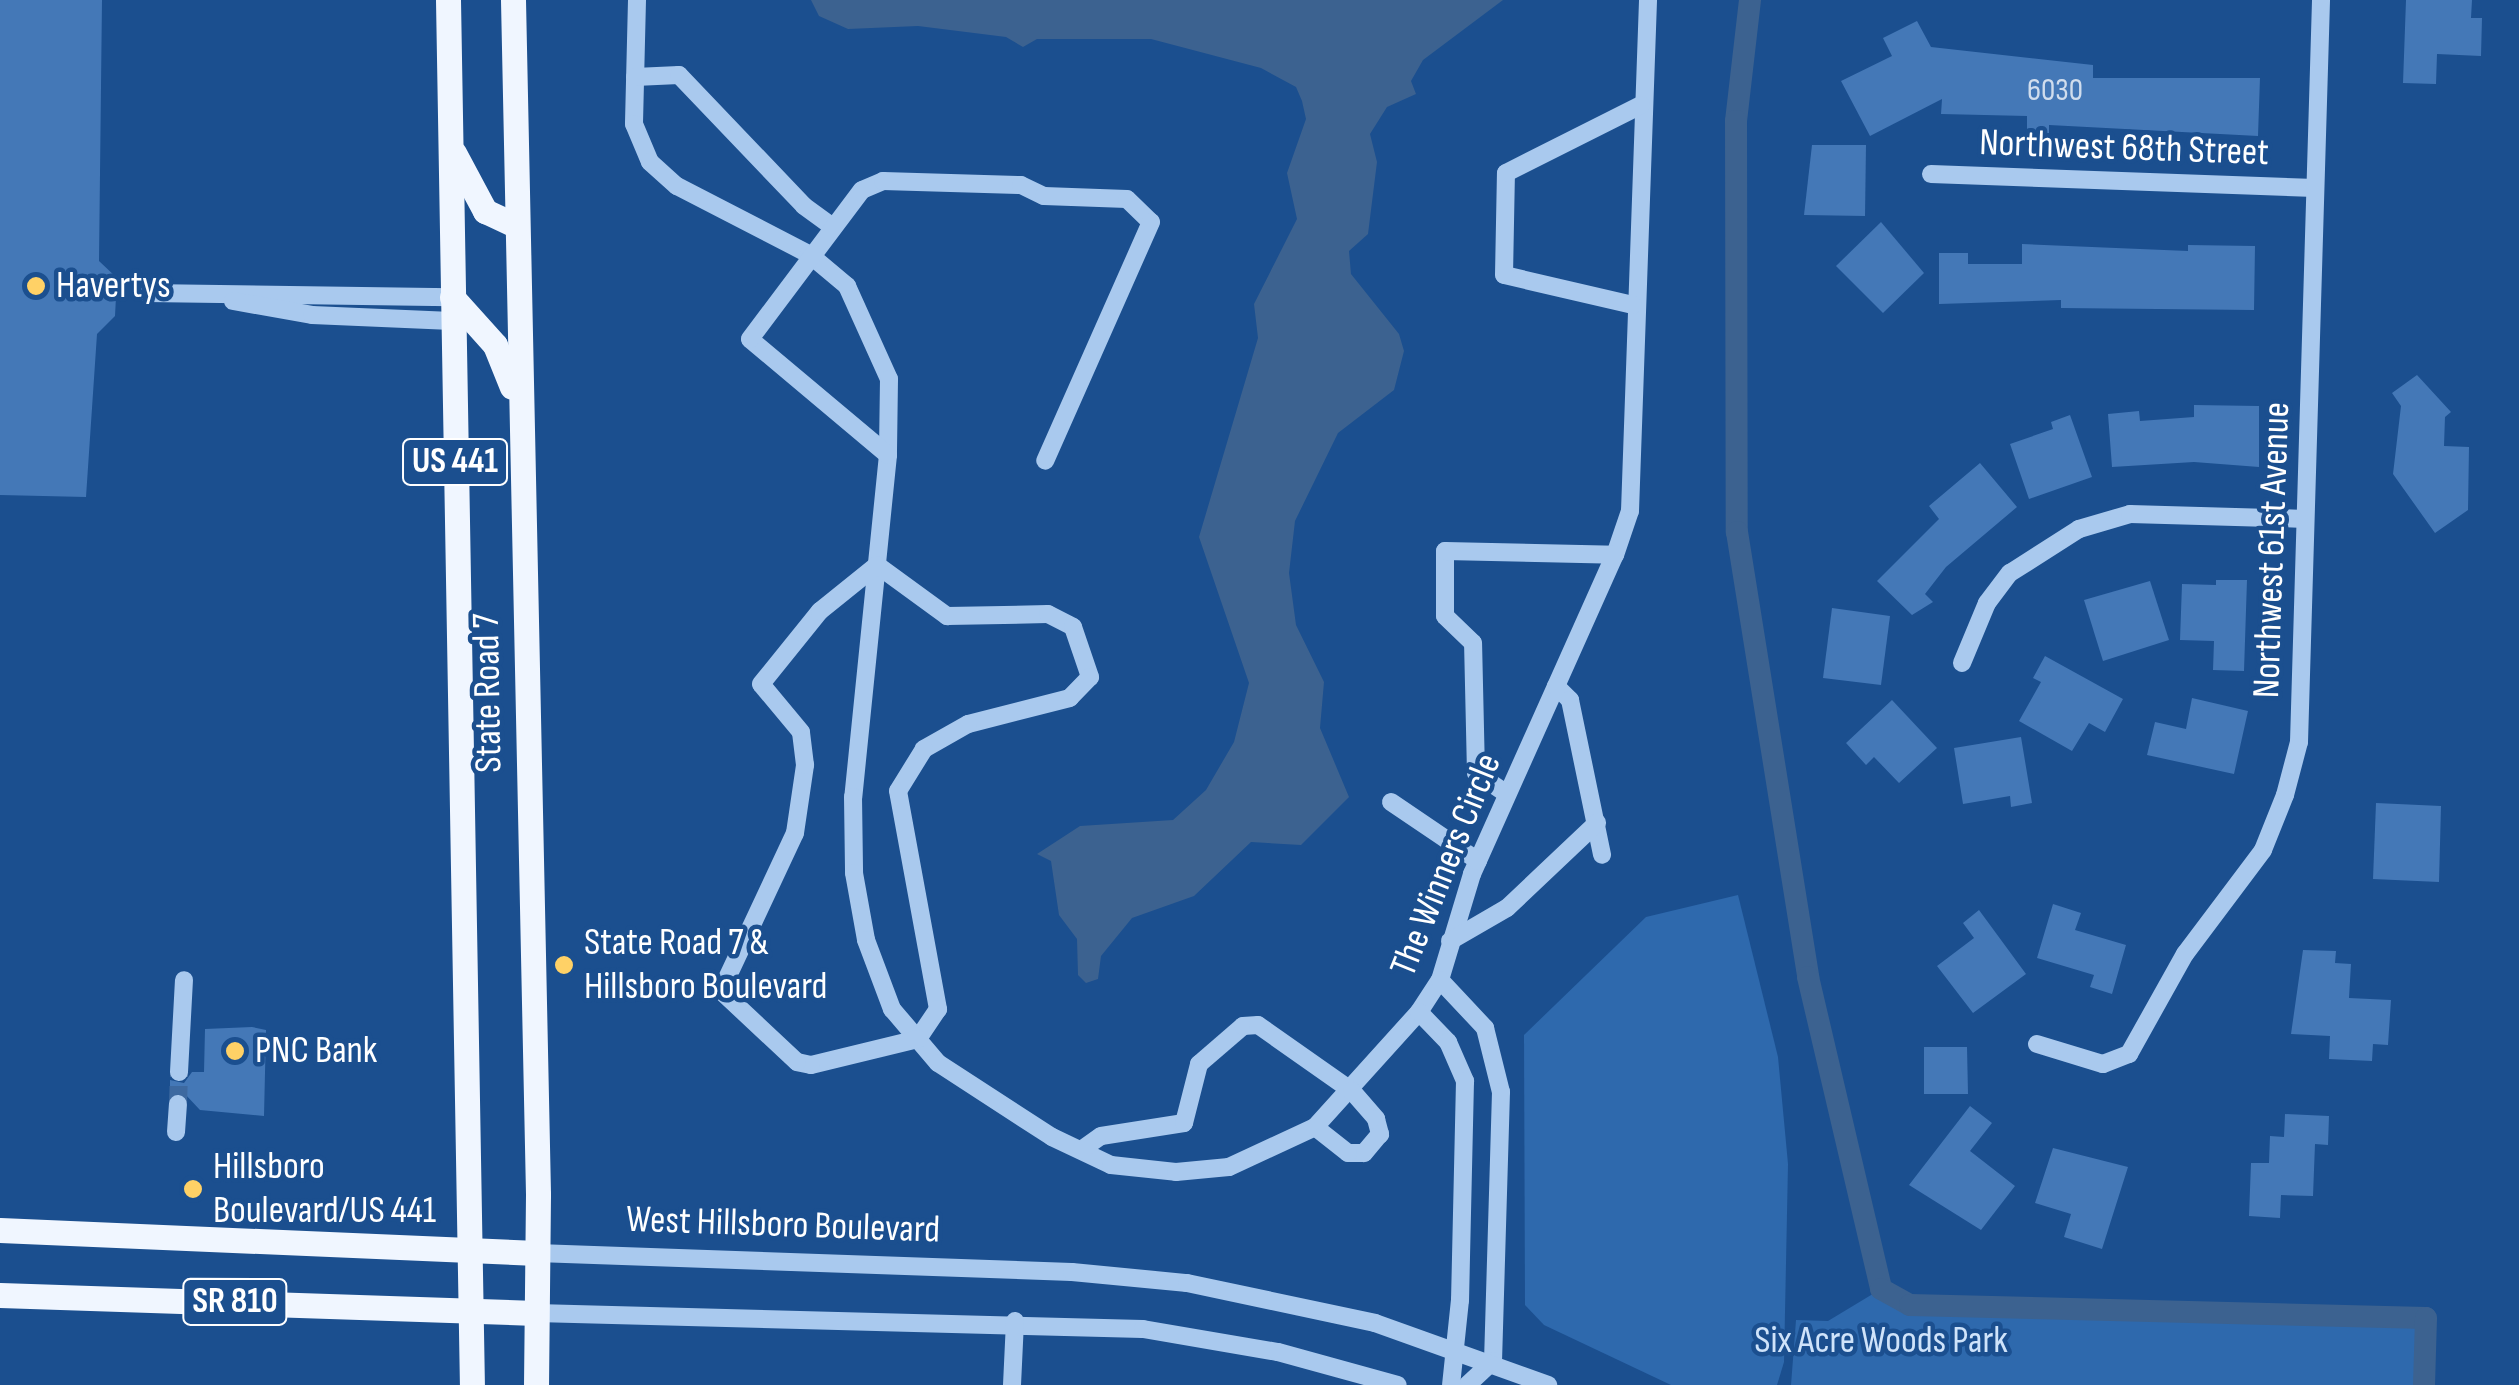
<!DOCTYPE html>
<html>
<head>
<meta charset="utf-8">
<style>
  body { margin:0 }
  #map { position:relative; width:2519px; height:1385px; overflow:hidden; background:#1b4f8f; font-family:"Sofia Sans Condensed",sans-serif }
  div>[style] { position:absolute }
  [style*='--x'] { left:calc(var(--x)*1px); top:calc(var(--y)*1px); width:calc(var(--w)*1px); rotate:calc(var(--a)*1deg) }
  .green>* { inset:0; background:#2e69ad }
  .water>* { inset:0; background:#3c6290 }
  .canal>* { height:22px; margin:-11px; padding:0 11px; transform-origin:11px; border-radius:11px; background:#3c6290 }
  .building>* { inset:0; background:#4478b7 }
  .minor-tunnel>* { height:18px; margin-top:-9px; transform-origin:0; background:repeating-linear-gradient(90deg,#3d69a0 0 18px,transparent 0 27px) }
  .minor>* { height:18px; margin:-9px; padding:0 9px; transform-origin:9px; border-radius:9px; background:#a9c9ee }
  .major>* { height:25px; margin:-12.5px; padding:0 12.5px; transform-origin:12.5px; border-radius:12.5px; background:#f0f6ff }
  .dots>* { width:28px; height:28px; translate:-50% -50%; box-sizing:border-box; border:5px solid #1b4f8f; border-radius:50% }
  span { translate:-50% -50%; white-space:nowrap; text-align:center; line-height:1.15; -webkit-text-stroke:9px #1b4f8f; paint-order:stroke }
  .number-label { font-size:32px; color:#d0dded }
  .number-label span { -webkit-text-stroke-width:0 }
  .shield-label span { padding:2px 8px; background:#1b4f8f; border:2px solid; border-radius:8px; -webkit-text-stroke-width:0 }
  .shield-label { font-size:35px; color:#fff; font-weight:700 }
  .street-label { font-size:38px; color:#fff }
  .poi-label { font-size:38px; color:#fff }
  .left { translate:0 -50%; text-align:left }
  .park-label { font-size:38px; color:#cfe3fa }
</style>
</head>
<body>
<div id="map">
  <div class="green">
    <i style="clip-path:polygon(1738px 895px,1778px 1057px,1788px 1164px,1784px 1362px,1777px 1385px,1671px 1385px,1544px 1325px,1525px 1305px,1524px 1035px,1646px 917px)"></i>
    <i style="clip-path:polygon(1881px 1289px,1911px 1305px,2426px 1318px,2424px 1385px,1791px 1385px,1796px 1320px,1828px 1321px)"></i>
  </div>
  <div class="water">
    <i style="clip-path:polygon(811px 0,1503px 0,1423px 60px,1411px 81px,1416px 94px,1387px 107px,1370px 134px,1377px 162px,1368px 234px,1349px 251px,1351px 274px,1399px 334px,1404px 351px,1394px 390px,1338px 433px,1295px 521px,1289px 573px,1296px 625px,1324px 682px,1320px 728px,1349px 797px,1301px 845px,1251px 842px,1194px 896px,1132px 918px,1101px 956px,1098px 979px,1086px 983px,1078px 975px,1077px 939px,1059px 915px,1051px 861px,1037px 854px,1080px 826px,1173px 820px,1206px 790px,1234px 742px,1249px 683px,1199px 537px,1258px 338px,1254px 304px,1297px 219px,1287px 173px,1306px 119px,1302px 101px,1296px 87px,1261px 68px,1151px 39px,1037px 39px,1023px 47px,1006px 37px,918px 26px,848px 29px,819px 16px)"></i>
  </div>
  <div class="canal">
    <i style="--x:1750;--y:0;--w:122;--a:96.6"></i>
    <i style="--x:1736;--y:121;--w:411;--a:89.9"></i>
    <i style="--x:1737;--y:532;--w:451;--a:80.9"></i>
    <i style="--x:1808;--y:977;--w:320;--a:76.8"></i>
    <i style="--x:1881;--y:1289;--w:33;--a:29"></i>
    <i style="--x:1910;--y:1305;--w:516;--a:1.44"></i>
    <i style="--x:2426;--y:1318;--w:67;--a:91.7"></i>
  </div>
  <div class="building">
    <i style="clip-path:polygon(0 0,102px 0,99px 261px,117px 278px,115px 316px,97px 334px,86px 497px,0 495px)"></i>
    <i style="clip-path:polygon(2406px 0,2472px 0,2471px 18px,2482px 18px,2481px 56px,2437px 54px,2436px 84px,2403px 83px)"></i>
    <i style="clip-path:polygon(1917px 21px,1931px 47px,2093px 65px,2093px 78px,2260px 78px,2258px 136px,2049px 125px,2049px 133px,2027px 132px,2027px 116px,1941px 114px,1942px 99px,1870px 136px,1841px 81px,1892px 56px,1883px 38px)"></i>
    <i style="clip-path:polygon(1812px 145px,1866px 145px,1865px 216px,1804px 215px)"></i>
    <i style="clip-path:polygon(1881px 222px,1924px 273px,1883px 313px,1836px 266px)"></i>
    <i style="clip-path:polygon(2022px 244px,2188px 251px,2188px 245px,2255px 246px,2254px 310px,2061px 308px,2061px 300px,1939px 304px,1939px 253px,1968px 253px,1968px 264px,2022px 264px)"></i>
    <i style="clip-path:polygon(2417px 375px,2451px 412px,2445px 417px,2444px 446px,2469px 447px,2468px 510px,2435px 533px,2393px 474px,2401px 406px,2392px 393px)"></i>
    <i style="clip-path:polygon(2194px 405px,2259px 406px,2259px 467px,2194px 462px,2112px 467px,2108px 414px,2139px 411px,2140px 421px,2194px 417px)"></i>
    <i style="clip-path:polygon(2070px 415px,2092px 477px,2029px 499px,2010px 444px,2053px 429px,2051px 422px)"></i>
    <i style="clip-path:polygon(1980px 463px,2017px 507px,1946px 567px,1925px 594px,1933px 602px,1912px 615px,1877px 581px,1939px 519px,1929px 506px)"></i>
    <i style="clip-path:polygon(2216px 580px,2247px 580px,2244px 671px,2213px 670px,2214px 641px,2180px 640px,2182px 584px,2216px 585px)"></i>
    <i style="clip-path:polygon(2150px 581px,2169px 640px,2103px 661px,2084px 600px)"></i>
    <i style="clip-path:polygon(1832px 608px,1890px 616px,1881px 685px,1823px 678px)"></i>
    <i style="clip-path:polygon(2045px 656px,2123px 699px,2105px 732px,2089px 723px,2072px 751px,2019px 721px,2041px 682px,2033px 678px)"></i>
    <i style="clip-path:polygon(2192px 698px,2248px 711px,2234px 774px,2147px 755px,2155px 722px,2186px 729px)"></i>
    <i style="clip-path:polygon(1892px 700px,1937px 748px,1899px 783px,1874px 757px,1866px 765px,1846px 743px)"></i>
    <i style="clip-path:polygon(2021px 737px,2032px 803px,2011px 807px,2010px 796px,1963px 804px,1954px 748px)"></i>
    <i style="clip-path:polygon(2376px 803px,2441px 806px,2439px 882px,2373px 879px)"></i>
    <i style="clip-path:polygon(2053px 904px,2081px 913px,2075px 930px,2126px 945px,2112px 994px,2090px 987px,2094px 975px,2037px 958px)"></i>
    <i style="clip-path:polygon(1979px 910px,2026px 974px,1973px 1013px,1937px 966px,1974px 938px,1963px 923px)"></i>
    <i style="clip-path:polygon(2303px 950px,2336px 951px,2335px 963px,2351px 964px,2349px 998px,2391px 1000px,2388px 1045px,2373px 1044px,2372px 1061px,2329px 1059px,2330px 1036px,2291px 1034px)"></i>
    <i style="clip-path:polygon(252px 1027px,266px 1030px,264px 1116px,200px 1110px,184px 1093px,170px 1095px,170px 1080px,184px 1083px,192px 1072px,204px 1072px,205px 1029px)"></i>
    <i style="clip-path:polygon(1924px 1047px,1967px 1047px,1968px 1094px,1924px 1094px)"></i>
    <i style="clip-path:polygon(1970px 1106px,1992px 1123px,1970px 1151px,2015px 1186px,1981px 1230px,1909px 1185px)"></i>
    <i style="clip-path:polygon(2285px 1114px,2329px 1116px,2328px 1145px,2315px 1144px,2313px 1196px,2281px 1195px,2280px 1218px,2249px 1216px,2251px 1163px,2269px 1163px,2270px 1136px,2284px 1137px)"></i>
    <i style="clip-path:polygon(2053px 1148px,2128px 1167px,2102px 1249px,2064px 1237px,2071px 1214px,2035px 1203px)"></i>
  </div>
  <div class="minor-tunnel">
    <i style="--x:178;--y:1104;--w:32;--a:-88"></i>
  </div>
  <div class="minor">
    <i style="--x:637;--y:0;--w:124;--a:91.4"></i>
    <i style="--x:634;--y:124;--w:41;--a:67.2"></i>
    <i style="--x:650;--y:162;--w:36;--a:42"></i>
    <i style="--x:677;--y:186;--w:148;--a:27.3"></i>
    <i style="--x:809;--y:254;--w:50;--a:40.1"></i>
    <i style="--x:847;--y:286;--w:102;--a:65.7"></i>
    <i style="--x:889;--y:379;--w:76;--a:90.8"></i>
    <i style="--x:888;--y:455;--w:344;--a:95.8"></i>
    <i style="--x:853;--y:797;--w:76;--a:89.2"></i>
    <i style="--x:854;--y:873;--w:68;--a:79.8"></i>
    <i style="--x:866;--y:940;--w:74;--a:69.4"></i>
    <i style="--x:892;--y:1009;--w:71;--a:49.6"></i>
    <i style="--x:938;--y:1063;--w:136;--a:33"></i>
    <i style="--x:1052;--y:1137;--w:65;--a:25.4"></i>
    <i style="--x:1111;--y:1165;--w:65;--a:6.1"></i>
    <i style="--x:1176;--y:1172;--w:53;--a:-5.4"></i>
    <i style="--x:1229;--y:1167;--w:95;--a:-24.9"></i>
    <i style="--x:1315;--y:1127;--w:155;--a:-47.9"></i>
    <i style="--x:1419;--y:1012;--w:38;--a:-57"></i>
    <i style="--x:1440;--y:980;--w:111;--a:-73.2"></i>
    <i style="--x:1472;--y:874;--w:350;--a:-65.9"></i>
    <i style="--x:1615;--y:555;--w:46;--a:-71.2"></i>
    <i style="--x:1630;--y:511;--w:511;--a:-87.98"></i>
    <i style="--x:635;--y:77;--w:44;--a:-2.6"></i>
    <i style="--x:679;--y:75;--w:181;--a:46.3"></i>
    <i style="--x:804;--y:206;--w:34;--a:36"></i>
    <i style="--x:1931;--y:174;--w:384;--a:2.1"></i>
    <i style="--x:147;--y:293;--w:305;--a:0.8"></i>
    <i style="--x:233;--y:301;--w:80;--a:10"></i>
    <i style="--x:312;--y:315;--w:140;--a:2.5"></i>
    <i style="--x:1633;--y:305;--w:132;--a:-166.9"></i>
    <i style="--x:1504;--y:275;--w:102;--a:-88.9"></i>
    <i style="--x:1506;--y:173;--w:151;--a:-26.7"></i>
    <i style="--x:888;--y:455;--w:180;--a:-140"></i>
    <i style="--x:750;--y:339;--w:186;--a:-53.1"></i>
    <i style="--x:862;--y:190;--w:23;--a:-23"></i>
    <i style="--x:883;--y:181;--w:138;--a:1.7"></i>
    <i style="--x:1021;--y:185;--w:25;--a:26"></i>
    <i style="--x:1044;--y:196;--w:83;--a:2.1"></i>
    <i style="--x:1127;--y:199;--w:33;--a:44"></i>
    <i style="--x:1151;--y:222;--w:261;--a:113.9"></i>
    <i style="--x:877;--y:565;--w:87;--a:36.1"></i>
    <i style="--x:947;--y:616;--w:101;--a:-1.1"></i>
    <i style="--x:1048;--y:614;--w:28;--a:27"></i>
    <i style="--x:1073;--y:627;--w:53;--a:71.2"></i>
    <i style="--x:1090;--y:677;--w:29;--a:134"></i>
    <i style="--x:1070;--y:698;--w:105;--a:165.7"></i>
    <i style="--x:968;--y:724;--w:51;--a:150.4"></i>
    <i style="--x:924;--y:749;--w:49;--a:121.8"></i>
    <i style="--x:898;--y:791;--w:222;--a:79.6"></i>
    <i style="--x:938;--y:1009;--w:36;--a:124"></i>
    <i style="--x:918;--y:1039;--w:110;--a:166.3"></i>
    <i style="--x:811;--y:1065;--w:14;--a:-168"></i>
    <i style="--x:797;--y:1062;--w:104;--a:-136.9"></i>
    <i style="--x:721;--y:991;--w:174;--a:-64.9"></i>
    <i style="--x:795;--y:833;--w:69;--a:-81.6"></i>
    <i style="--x:805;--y:765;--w:33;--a:-97"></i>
    <i style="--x:801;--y:732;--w:62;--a:-129.8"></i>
    <i style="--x:761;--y:684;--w:94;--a:-51.1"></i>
    <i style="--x:820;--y:611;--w:73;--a:-38.9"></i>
    <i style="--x:1962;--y:663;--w:65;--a:-67.4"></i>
    <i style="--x:1987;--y:603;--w:38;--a:-53"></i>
    <i style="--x:2010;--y:573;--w:82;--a:-32.5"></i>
    <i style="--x:2079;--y:529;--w:53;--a:-16.4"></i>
    <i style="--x:2130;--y:514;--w:175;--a:1.6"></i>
    <i style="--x:1556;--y:686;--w:20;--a:45"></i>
    <i style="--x:1570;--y:700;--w:158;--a:78.3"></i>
    <i style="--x:1507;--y:794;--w:37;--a:-146"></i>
    <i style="--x:1476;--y:773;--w:130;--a:-91.3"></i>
    <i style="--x:1473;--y:643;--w:39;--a:-136"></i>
    <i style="--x:1445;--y:616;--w:65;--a:-90"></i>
    <i style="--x:1445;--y:551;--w:170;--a:1.3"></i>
    <i style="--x:1391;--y:802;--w:105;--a:34.1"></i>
    <i style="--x:1450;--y:941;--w:66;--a:-30.1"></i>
    <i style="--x:1507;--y:908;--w:124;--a:-43.4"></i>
    <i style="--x:1440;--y:980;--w:66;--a:46.8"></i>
    <i style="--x:1485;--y:1028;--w:66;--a:76"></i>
    <i style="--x:1501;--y:1092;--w:269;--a:91.7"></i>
    <i style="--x:1493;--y:1361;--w:35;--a:137"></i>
    <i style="--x:1419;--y:1012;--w:42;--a:46"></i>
    <i style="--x:1448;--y:1042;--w:43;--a:66.4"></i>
    <i style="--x:1465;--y:1081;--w:219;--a:91.3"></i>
    <i style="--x:1460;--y:1300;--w:85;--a:96"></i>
    <i style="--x:2037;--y:1044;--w:69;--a:16.9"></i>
    <i style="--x:2103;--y:1064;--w:28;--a:-21"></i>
    <i style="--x:2129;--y:1054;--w:115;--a:-60.8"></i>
    <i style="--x:2185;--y:954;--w:130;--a:-53.1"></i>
    <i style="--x:2263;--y:850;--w:59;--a:-68.2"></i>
    <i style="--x:2285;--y:795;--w:55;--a:-75.2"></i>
    <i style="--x:2299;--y:742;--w:742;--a:-88.3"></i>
    <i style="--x:179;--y:1072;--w:92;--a:-86.9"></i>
    <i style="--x:176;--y:1132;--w:28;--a:-86"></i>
    <i style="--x:1081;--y:1150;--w:24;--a:-35"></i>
    <i style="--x:1101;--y:1136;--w:84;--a:-8.9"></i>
    <i style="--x:1184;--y:1123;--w:61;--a:-75.7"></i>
    <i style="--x:1199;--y:1064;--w:58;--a:-40.8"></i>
    <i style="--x:1243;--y:1026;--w:15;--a:-4"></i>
    <i style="--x:1258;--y:1025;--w:115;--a:35.1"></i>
    <i style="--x:1352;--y:1091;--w:37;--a:49"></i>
    <i style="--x:1376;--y:1119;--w:16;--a:75"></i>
    <i style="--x:1380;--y:1134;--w:25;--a:130"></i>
    <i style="--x:1364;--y:1153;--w:16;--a:180"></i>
    <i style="--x:1348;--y:1153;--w:42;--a:-141.8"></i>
    <i style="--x:537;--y:1253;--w:535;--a:2.03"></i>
    <i style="--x:1072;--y:1272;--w:116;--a:5.5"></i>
    <i style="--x:1187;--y:1283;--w:192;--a:12"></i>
    <i style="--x:1375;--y:1323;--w:184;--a:19.7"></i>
    <i style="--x:536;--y:1313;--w:607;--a:1.51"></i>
    <i style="--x:1143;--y:1329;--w:137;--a:9.7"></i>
    <i style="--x:1278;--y:1352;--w:124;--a:15.4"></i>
    <i style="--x:1012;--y:1385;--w:64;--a:-87.3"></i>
  </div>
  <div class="major">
    <i style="--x:448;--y:0;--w:1385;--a:89.01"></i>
    <i style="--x:513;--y:0;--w:1195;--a:88.8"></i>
    <i style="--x:538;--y:1195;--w:190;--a:90.6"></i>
    <i style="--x:454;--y:153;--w:66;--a:61.9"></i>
    <i style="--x:485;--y:211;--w:33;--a:25"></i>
    <i style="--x:452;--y:297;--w:64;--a:48.1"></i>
    <i style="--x:495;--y:345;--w:45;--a:68"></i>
    <i style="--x:0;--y:1230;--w:537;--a:2.45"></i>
    <i style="--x:0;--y:1295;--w:536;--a:1.92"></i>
  </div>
  <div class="dots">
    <i style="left:36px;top:286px;background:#ffd166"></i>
    <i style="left:564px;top:965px;background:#ffd166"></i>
    <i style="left:235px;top:1051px;background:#ffd166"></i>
    <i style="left:193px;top:1189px;background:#ffd166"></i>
  </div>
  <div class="number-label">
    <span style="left:2055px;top:91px">6030</span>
  </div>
  <div class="shield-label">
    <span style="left:455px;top:462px">US 441</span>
    <span style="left:235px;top:1302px">SR 810</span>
  </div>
  <div class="street-label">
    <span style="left:2124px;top:148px;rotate:2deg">Northwest 68th Street</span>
    <span style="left:2272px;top:550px;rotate:-88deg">Northwest 61st Avenue</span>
    <span style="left:488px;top:693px;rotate:-91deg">State Road 7</span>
    <span style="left:1446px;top:865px;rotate:-68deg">The Winners Circle</span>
    <span style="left:783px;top:1225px;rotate:2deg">West Hillsboro Boulevard</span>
  </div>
  <div class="poi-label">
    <span class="left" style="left:56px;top:286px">Havertys</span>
    <span class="left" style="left:584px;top:965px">State Road 7 &amp;<br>Hillsboro Boulevard</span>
    <span class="left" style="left:255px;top:1051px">PNC Bank</span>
    <span class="left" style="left:213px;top:1189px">Hillsboro<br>Boulevard/US 441</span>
  </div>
  <div class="park-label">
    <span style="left:1881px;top:1341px">Six Acre Woods Park</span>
  </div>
</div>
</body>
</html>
